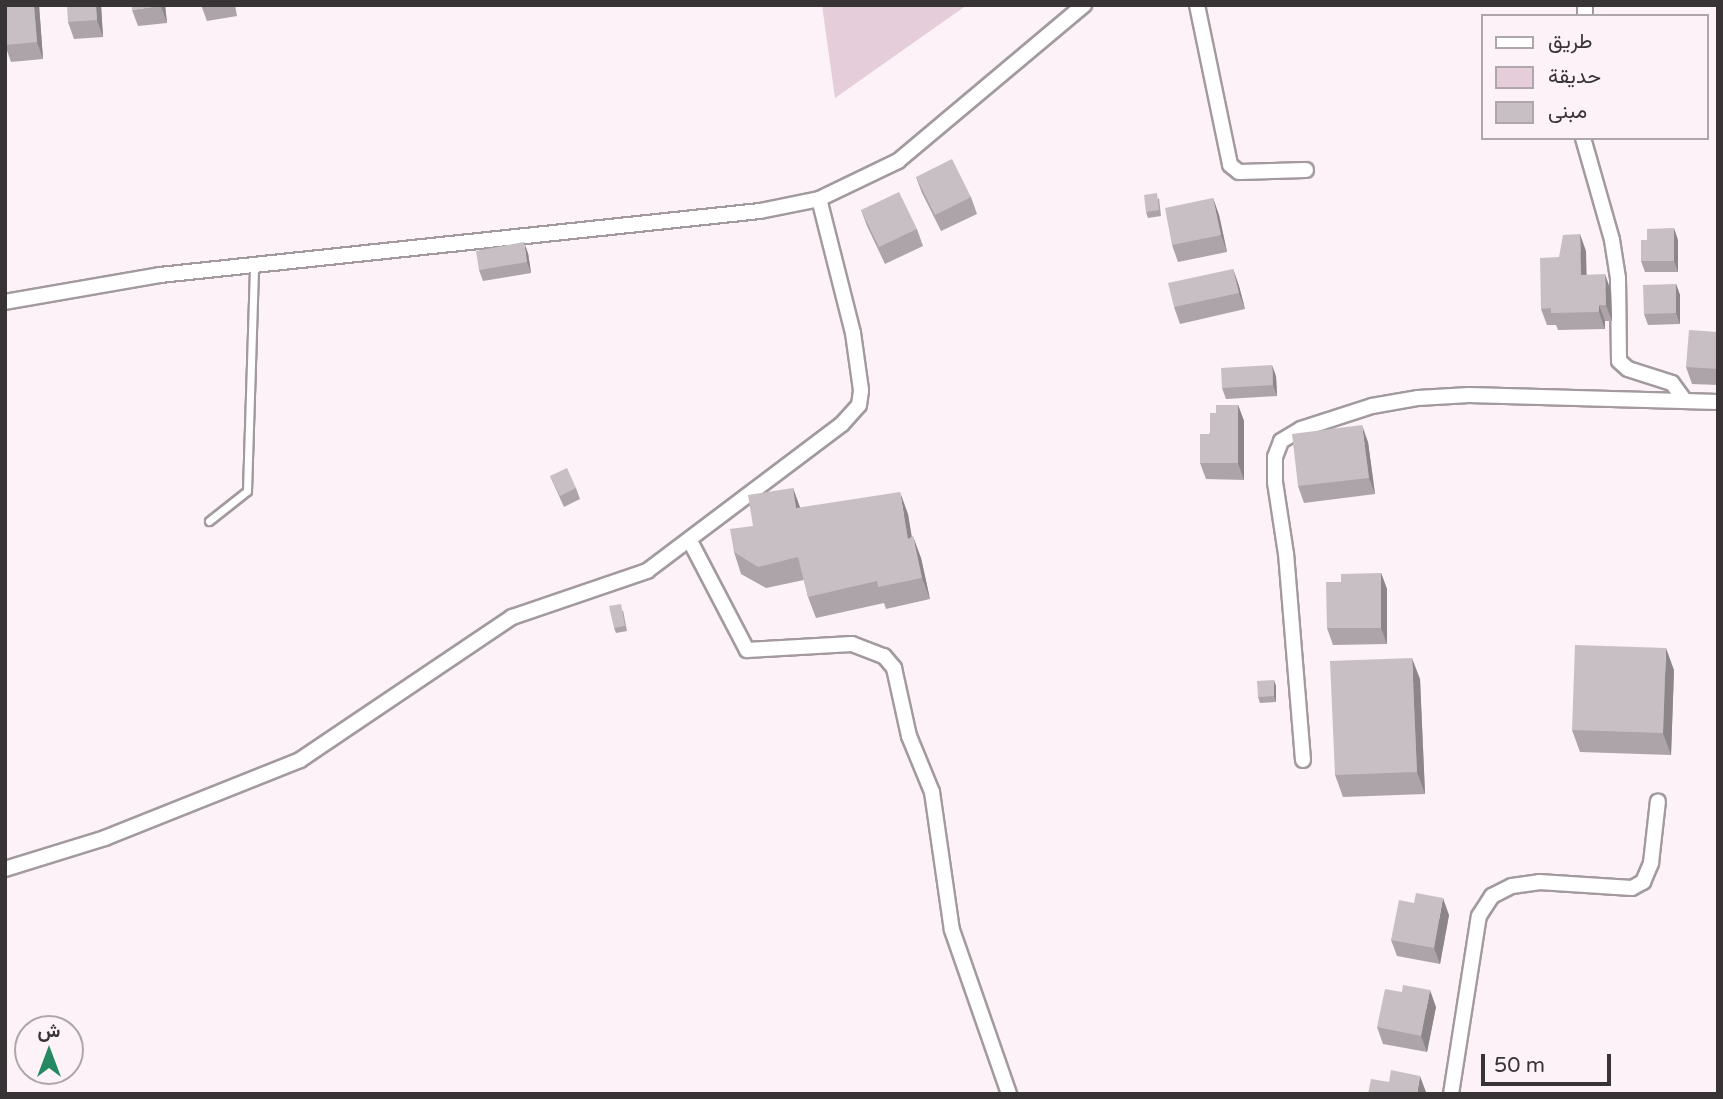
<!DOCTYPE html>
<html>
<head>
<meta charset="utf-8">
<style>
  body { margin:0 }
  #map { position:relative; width:1723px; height:1099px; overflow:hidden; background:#fcf2f7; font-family:"Varela Round",Vazirmatn,sans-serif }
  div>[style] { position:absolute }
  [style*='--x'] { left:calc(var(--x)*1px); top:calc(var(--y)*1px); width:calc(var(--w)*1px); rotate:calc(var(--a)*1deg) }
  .green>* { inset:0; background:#e5ceda }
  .roads { filter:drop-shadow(2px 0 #a39a9f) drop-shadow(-2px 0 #a39a9f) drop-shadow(0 2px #a39a9f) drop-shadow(0 -2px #a39a9f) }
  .service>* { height:7px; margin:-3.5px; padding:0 3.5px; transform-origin:3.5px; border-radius:3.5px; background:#fff }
  .minor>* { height:14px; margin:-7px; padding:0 7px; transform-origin:7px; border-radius:7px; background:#fff }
  .wall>* { inset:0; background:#aca4a9 }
  .shaded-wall>* { inset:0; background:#8c8689 }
  .building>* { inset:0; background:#c8bfc4 }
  span { translate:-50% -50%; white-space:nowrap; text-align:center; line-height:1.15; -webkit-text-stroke:5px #fcf2f7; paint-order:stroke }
  .frame { position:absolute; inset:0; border:7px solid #383436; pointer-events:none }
  .legend { position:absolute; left:1481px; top:14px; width:228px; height:126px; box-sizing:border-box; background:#fcf2f7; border:2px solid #aea6aa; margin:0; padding:9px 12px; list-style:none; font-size:21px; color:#383436 }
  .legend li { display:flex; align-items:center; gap:14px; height:35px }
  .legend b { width:35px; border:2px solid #aea6aa }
  .north { position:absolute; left:14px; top:1015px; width:70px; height:70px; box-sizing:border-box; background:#fcf2f7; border:2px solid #aea6aa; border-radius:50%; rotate:0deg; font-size:19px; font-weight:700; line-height:28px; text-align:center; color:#383436 }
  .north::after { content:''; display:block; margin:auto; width:24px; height:32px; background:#248862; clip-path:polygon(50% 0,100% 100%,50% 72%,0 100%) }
  .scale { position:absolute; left:1481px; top:1054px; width:130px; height:32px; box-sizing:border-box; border:4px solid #383436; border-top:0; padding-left:9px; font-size:21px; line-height:24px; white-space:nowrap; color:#383436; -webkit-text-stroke:5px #fcf2f7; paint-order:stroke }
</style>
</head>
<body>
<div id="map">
  <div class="green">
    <i style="clip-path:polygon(822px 5px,967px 5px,835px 98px)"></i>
  </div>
  <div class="roads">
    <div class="service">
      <i style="--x:209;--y:521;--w:48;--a:-38.3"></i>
      <i style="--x:247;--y:491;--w:226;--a:-88.2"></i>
    </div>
    <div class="minor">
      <i style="--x:1197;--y:5;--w:163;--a:78.3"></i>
      <i style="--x:1230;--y:165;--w:11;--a:38"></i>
      <i style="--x:1239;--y:172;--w:67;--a:-1.7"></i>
      <i style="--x:1585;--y:5;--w:11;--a:90"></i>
      <i style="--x:1583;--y:138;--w:106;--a:74.1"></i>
      <i style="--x:1612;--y:240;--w:38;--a:81"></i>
      <i style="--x:1618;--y:278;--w:83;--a:89.3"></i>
      <i style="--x:1619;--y:361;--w:12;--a:42"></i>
      <i style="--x:1628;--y:369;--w:46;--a:17.7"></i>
      <i style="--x:1672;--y:383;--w:22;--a:54"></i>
      <i style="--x:5;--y:302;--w:157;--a:-9.9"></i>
      <i style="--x:160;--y:275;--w:603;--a:-6.09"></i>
      <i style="--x:760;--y:211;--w:60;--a:-11.5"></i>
      <i style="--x:819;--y:199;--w:88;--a:-25.7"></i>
      <i style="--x:898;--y:161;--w:243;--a:-40"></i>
      <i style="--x:690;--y:541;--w:123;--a:62.4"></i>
      <i style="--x:747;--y:650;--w:105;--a:-3.3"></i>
      <i style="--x:852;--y:644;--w:34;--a:21"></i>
      <i style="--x:884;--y:656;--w:16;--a:50"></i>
      <i style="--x:894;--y:668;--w:70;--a:77.6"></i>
      <i style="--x:909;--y:736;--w:61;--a:67.7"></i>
      <i style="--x:932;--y:792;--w:139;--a:81.8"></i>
      <i style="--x:952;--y:930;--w:174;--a:70.8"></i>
      <i style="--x:1303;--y:760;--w:207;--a:-94.7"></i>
      <i style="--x:1286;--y:554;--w:73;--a:-98.7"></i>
      <i style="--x:1275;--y:482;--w:25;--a:-90"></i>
      <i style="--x:1275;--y:457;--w:17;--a:-69"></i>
      <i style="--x:1281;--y:441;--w:23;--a:-31"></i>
      <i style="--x:1301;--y:429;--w:75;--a:-17.9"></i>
      <i style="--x:1372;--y:406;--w:47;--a:-9.9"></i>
      <i style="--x:1418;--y:398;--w:51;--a:-3.4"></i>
      <i style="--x:1469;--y:395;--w:249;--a:1.6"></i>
      <i style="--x:5;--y:869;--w:105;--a:-17.2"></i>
      <i style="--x:105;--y:838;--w:210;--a:-21.8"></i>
      <i style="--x:300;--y:760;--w:256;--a:-34"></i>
      <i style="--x:512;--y:617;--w:143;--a:-18.8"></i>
      <i style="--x:647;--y:571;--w:244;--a:-37"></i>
      <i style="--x:842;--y:424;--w:25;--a:-48"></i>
      <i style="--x:859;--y:405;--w:15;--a:-82"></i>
      <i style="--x:861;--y:390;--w:58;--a:-98"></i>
      <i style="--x:853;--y:333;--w:138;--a:-104.2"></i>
      <i style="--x:1451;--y:1094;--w:180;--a:-81.1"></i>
      <i style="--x:1479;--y:916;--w:24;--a:-57"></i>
      <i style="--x:1492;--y:896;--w:22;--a:-27"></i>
      <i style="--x:1512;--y:886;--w:27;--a:-8"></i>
      <i style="--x:1539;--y:882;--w:93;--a:3.7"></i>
      <i style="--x:1632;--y:888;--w:13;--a:-29"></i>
      <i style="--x:1643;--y:882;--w:21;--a:-67"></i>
      <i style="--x:1651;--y:863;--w:62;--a:-83.6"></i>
    </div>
  </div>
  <div class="wall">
    <i style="clip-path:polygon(5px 5px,39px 5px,43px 59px,11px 62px,5px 45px)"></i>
    <i style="clip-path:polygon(101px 5px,103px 37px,74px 39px,68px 22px)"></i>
    <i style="clip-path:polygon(165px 5px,167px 23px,138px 26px,132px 10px)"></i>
    <i style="clip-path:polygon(201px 5px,235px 5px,237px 16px,207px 21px)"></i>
    <i style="clip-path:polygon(916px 177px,971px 197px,977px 214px,941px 231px,922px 193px)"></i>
    <i style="clip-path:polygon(1159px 198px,1161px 216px,1148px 218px,1146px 212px)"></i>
    <i style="clip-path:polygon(1213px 198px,1219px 215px,1227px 252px,1178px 262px,1172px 245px)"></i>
    <i style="clip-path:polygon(861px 210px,917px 229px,923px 246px,885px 264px,867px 226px)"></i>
    <i style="clip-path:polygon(1678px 240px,1678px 272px,1645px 272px,1641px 261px)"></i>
    <i style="clip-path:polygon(1586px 251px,1586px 274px,1611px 291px,1612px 321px,1605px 321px,1605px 329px,1558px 330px,1556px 325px,1547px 325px,1541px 309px,1559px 257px)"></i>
    <i style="clip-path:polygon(528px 253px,531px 273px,483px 281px,479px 270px)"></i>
    <i style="clip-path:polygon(1233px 269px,1239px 286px,1245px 309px,1180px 324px,1174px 307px)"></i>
    <i style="clip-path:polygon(1676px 284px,1680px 295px,1680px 324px,1648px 325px,1644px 314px)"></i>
    <i style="clip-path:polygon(1718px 332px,1718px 385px,1692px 384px,1686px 367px)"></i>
    <i style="clip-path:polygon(1276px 376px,1277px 396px,1226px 399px,1222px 388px)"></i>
    <i style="clip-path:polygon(1238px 405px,1244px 421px,1244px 480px,1206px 479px,1200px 463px,1216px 413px)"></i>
    <i style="clip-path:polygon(1368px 442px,1375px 494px,1304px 503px,1298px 486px)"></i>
    <i style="clip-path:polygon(550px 476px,576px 488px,580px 499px,564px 507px)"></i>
    <i style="clip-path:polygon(793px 488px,800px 508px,908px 514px,912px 537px,921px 558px,930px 599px,886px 609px,884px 603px,816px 618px,808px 597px,804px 580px,766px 588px,741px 574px,734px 552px,753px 526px)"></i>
    <i style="clip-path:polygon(1381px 573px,1387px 589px,1387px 644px,1333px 645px,1327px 628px,1341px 582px)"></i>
    <i style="clip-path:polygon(623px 610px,627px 631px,616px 633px,614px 628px)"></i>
    <i style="clip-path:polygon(1674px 670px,1671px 755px,1580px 752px,1572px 730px)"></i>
    <i style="clip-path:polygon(1420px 679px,1425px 794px,1343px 797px,1335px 775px)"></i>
    <i style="clip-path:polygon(1276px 686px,1276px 702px,1260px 703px,1258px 697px)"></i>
    <i style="clip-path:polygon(1449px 915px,1440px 964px,1397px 956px,1391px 940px)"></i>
    <i style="clip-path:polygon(1436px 1007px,1427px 1052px,1383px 1044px,1377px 1027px)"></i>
  </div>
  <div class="shaded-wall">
    <i style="clip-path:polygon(34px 5px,39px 5px,43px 59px,37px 42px)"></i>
    <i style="clip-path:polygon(96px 5px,101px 5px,103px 37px,97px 20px)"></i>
    <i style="clip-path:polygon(161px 5px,165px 5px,167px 23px,161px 6px)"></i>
    <i style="clip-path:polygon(1213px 198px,1219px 215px,1227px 252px,1221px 235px)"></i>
    <i style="clip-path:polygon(1674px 228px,1678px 240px,1678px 272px,1674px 261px)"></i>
    <i style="clip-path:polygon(1580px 234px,1586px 251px,1587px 291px,1581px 275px)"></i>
    <i style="clip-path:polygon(524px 242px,528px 253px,531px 273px,527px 262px)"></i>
    <i style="clip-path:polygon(1233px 269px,1239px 286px,1245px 309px,1239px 293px)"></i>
    <i style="clip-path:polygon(1605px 274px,1611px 291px,1612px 321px,1606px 305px)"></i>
    <i style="clip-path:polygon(1676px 284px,1680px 295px,1680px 324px,1676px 313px)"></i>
    <i style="clip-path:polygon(1599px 305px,1605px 321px,1605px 329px,1599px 312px)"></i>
    <i style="clip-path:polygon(1272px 365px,1276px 376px,1277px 396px,1273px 385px)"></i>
    <i style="clip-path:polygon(1238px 405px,1244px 421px,1244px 480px,1238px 463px)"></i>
    <i style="clip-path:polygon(1362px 425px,1368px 442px,1375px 494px,1369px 478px)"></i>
    <i style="clip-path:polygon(793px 488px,801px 510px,796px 508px)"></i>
    <i style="clip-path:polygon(900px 492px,908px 514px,915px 561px,908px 539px)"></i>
    <i style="clip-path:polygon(913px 536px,921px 558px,930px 599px,922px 578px)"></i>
    <i style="clip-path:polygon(1381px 573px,1387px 589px,1387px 644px,1381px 628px)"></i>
    <i style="clip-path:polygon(1666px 648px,1674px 670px,1671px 755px,1663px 733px)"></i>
    <i style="clip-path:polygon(1412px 658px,1420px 679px,1425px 794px,1417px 772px)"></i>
    <i style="clip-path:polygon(1274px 680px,1276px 686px,1276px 702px,1274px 696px)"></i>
    <i style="clip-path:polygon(1443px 898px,1449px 915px,1440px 964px,1434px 948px)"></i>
    <i style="clip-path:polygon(1430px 990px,1436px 1007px,1427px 1052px,1421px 1036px)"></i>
    <i style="clip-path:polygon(1420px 1076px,1426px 1092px,1426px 1094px,1417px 1094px)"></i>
  </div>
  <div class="building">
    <i style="clip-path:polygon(5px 5px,34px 5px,37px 42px,5px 45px)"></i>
    <i style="clip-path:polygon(67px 5px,96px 5px,97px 20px,68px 22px)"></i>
    <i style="clip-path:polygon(132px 5px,161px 5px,161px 6px,132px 10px)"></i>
    <i style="clip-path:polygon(952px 159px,971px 197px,935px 215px,916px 177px)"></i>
    <i style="clip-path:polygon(899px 192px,917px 229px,879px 247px,861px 210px)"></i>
    <i style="clip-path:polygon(1157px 193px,1159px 210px,1146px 212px,1144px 195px)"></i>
    <i style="clip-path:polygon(1213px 198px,1221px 235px,1172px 245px,1165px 208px)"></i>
    <i style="clip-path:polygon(1674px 228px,1674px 261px,1641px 261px,1641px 240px,1647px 240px,1647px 229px)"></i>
    <i style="clip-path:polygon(1580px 234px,1581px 275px,1605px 274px,1606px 305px,1599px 305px,1599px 312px,1551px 313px,1551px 308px,1541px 309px,1540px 258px,1559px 257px,1563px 235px)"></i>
    <i style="clip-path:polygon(524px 242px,527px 262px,479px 270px,476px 251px)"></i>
    <i style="clip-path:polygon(1233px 269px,1239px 293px,1174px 307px,1168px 283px)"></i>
    <i style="clip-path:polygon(1676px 284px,1676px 313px,1644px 314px,1643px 285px)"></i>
    <i style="clip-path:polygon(1689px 330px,1718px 332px,1718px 369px,1686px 367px)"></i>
    <i style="clip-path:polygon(1272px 365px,1273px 385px,1222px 388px,1221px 368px)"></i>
    <i style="clip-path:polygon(1216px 405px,1238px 405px,1238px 463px,1200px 463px,1200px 434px,1210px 434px,1210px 413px,1216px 413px)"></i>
    <i style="clip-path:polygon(1362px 425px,1369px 478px,1298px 486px,1292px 434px)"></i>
    <i style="clip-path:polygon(567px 468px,576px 488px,560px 496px,550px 476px)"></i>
    <i style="clip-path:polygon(793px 488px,796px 508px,900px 492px,908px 539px,913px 536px,922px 578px,878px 587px,877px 581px,808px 597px,798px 557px,758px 567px,734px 552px,730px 529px,753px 526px,748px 495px)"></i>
    <i style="clip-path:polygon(1381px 573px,1381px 628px,1327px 628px,1326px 582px,1341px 582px,1341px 574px)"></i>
    <i style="clip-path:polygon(621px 604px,625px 626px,614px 628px,609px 606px)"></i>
    <i style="clip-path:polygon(1575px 645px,1666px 648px,1663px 733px,1572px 730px)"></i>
    <i style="clip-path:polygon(1412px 658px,1417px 772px,1335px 775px,1330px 661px)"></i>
    <i style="clip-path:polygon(1274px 680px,1274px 696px,1258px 697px,1257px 681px)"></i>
    <i style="clip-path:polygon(1416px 893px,1443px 898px,1434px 948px,1391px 940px,1399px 900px,1414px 903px)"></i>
    <i style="clip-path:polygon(1403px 985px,1430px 990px,1421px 1036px,1377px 1027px,1385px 989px,1402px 992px)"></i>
    <i style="clip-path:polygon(1391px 1070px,1420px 1076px,1417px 1094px,1368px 1094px,1371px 1079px,1389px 1082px)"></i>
  </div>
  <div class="frame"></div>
  <ul class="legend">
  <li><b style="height:9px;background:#fff"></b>طريق</li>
  <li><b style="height:19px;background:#e5ceda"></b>حديقة</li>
  <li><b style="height:19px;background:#c8bfc4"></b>مبنى</li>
  </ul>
  <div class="north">ش</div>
  <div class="scale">50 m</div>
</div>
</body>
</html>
